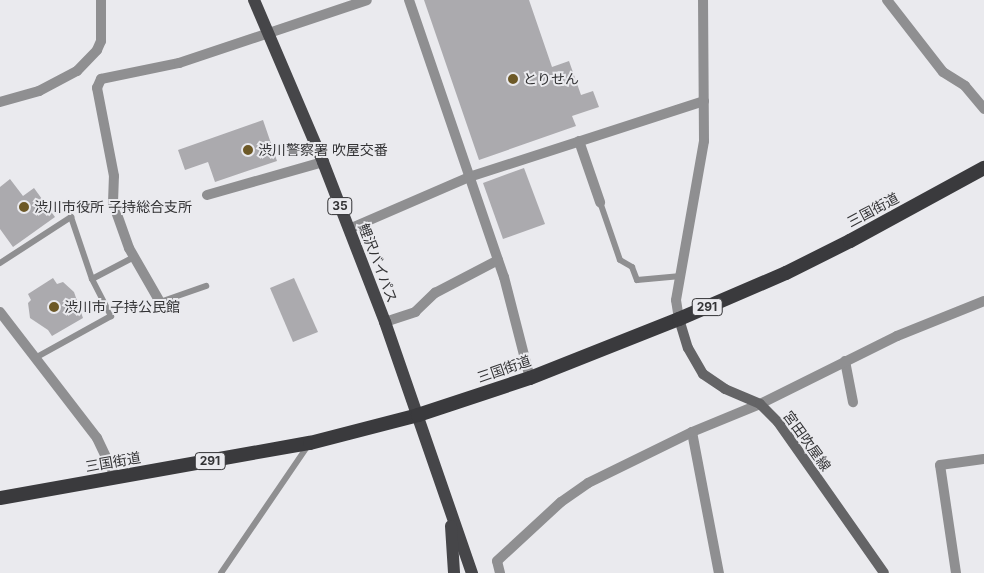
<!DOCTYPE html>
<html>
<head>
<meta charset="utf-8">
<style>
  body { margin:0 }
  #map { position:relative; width:984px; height:573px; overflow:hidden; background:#eaeaee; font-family:Inter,"Noto Sans JP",sans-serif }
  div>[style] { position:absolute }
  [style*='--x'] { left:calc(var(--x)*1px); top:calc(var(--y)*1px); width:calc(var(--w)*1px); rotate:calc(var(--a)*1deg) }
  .building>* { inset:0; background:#abaaae }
  .service>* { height:6px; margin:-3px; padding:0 3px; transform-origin:3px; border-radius:3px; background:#8f8f91 }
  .minor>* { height:10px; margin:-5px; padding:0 5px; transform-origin:5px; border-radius:5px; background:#8f8f91 }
  .secondary>* { height:10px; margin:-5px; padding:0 5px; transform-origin:5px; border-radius:5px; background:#646466 }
  .primary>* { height:12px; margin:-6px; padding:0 6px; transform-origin:6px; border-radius:6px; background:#464649 }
  .trunk>* { height:14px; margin:-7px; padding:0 7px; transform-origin:7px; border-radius:7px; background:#3a3a3d }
  .dots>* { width:14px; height:14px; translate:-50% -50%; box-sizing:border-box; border:2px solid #eaeaee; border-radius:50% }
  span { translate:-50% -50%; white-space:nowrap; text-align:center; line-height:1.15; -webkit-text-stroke:4px #eaeaee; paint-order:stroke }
  .shield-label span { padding:1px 4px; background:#eaeaee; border:1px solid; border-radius:4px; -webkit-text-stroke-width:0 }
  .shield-label { font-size:12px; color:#333335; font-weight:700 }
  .poi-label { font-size:14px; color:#333335 }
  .left { translate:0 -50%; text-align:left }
  .street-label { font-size:14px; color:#333335 }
</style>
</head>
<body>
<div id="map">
  <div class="building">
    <i style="clip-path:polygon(424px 0,529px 0,552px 67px,569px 61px,581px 95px,593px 91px,599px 107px,572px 116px,576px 126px,479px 160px)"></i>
    <i style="clip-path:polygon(263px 120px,277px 161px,215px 182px,208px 162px,185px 170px,178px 150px)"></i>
    <i style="clip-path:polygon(524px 168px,545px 224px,503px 239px,483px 183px)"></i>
    <i style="clip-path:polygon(10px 179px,23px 196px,34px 188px,55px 217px,13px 247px,0 229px,0 187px)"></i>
    <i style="clip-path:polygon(53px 278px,57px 284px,63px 282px,74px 292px,83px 318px,52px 336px,48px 330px,30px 318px,28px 303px,31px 300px,28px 294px)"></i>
    <i style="clip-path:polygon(294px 278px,318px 332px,293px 342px,270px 288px)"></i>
  </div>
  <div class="service">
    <i style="--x:600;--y:202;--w:61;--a:71"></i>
    <i style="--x:620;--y:260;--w:14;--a:30"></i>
    <i style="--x:632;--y:267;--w:14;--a:69"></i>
    <i style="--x:637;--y:280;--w:44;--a:-5.2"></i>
    <i style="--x:0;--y:263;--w:85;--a:-32.9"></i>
    <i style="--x:71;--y:217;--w:65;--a:71.3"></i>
    <i style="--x:92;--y:279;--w:42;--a:62.8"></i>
    <i style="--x:111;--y:316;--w:87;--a:151.1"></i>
    <i style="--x:92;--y:279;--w:47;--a:-27.6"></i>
    <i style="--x:160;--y:302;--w:49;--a:-19.2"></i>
    <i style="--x:221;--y:573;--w:156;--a:-55.7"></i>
  </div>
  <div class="minor">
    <i style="--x:409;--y:0;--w:293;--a:71.1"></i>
    <i style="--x:504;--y:277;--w:104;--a:75.6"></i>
    <i style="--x:887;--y:0;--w:91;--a:52.1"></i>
    <i style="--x:943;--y:72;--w:26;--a:32"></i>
    <i style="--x:965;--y:86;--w:30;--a:50"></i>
    <i style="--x:0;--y:102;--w:41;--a:-15.8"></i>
    <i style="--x:39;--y:91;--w:43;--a:-27.8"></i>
    <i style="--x:77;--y:71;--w:29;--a:-46"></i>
    <i style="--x:97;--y:50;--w:10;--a:-66"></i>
    <i style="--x:101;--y:41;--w:41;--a:-90"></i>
    <i style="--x:579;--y:141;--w:65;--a:71"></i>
    <i style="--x:207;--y:195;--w:121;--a:-15.9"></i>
    <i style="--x:349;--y:229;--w:131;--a:-23.4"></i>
    <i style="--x:469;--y:177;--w:247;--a:-17.9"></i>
    <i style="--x:160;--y:302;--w:62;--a:-119.9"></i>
    <i style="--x:129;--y:248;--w:48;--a:-109.6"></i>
    <i style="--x:113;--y:203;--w:27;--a:-88"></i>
    <i style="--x:114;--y:176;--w:90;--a:-100.9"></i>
    <i style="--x:97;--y:88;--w:10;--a:-66"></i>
    <i style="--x:101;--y:79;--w:80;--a:-11.6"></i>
    <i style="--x:179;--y:63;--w:198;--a:-18.5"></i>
    <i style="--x:0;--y:312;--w:159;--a:52.4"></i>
    <i style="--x:97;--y:438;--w:44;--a:64.6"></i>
    <i style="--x:679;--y:319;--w:19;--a:-99"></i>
    <i style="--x:676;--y:300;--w:161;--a:-80"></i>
    <i style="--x:704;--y:141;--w:141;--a:-90.4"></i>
    <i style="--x:385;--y:322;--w:32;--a:-18"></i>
    <i style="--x:415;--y:312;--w:28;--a:-44"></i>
    <i style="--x:435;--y:293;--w:71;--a:-27.6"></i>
    <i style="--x:845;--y:361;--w:42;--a:79"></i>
    <i style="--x:692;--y:432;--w:144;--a:79.2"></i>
    <i style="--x:500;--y:573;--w:12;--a:-104"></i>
    <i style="--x:497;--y:561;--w:87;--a:-42.7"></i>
    <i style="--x:561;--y:502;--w:33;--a:-35"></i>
    <i style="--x:588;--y:483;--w:116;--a:-26.1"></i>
    <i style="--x:692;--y:432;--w:74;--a:-22.4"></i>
    <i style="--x:760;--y:404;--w:153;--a:-26.4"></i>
    <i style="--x:897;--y:336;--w:94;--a:-21.9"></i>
    <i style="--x:956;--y:573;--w:109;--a:-98.4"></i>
    <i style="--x:940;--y:465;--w:44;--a:-7.8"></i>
  </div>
  <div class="secondary">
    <i style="--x:679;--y:319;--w:30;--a:73"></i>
    <i style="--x:688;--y:348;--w:30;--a:60"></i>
    <i style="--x:703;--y:374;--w:27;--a:34"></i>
    <i style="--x:725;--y:389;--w:38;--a:23"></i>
    <i style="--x:760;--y:404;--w:25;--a:45"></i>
    <i style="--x:778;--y:422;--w:184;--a:54.9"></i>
  </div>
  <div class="primary">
    <i style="--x:254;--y:0;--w:176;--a:66.9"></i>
    <i style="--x:323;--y:162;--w:172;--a:68.8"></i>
    <i style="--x:385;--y:322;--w:266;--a:70.9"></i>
    <i style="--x:451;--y:526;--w:47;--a:86.3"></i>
  </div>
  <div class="trunk">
    <i style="--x:0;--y:498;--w:315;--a:-10.1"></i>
    <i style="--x:310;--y:443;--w:112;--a:-14.5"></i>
    <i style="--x:418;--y:415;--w:118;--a:-18.3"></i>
    <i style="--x:530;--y:378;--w:160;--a:-21.6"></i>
    <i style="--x:679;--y:319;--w:116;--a:-23.3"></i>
    <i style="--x:786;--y:273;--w:72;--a:-26.6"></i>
    <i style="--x:850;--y:241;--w:153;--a:-28.6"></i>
  </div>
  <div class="dots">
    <i style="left:513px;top:79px;background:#6d5927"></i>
    <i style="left:248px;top:150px;background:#6d5927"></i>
    <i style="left:24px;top:207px;background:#6d5927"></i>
    <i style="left:54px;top:307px;background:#6d5927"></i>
  </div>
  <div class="shield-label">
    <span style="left:340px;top:206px">35</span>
    <span style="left:707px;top:307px">291</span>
    <span style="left:210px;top:461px">291</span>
  </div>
  <div class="poi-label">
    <span class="left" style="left:523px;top:79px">とりせん</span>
    <span class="left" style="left:258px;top:150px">渋川警察署 吹屋交番</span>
    <span class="left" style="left:34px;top:207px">渋川市役所 子持総合支所</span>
    <span class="left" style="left:64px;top:307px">渋川市 子持公民館</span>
  </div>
  <div class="street-label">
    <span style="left:873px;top:210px;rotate:-28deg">三国街道</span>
    <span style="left:378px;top:263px;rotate:69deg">鯉沢バイパス</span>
    <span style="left:504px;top:369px;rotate:-19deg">三国街道</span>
    <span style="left:807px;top:441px;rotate:54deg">宮田吹屋線</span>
    <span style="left:113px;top:462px;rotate:-10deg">三国街道</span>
  </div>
</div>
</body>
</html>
